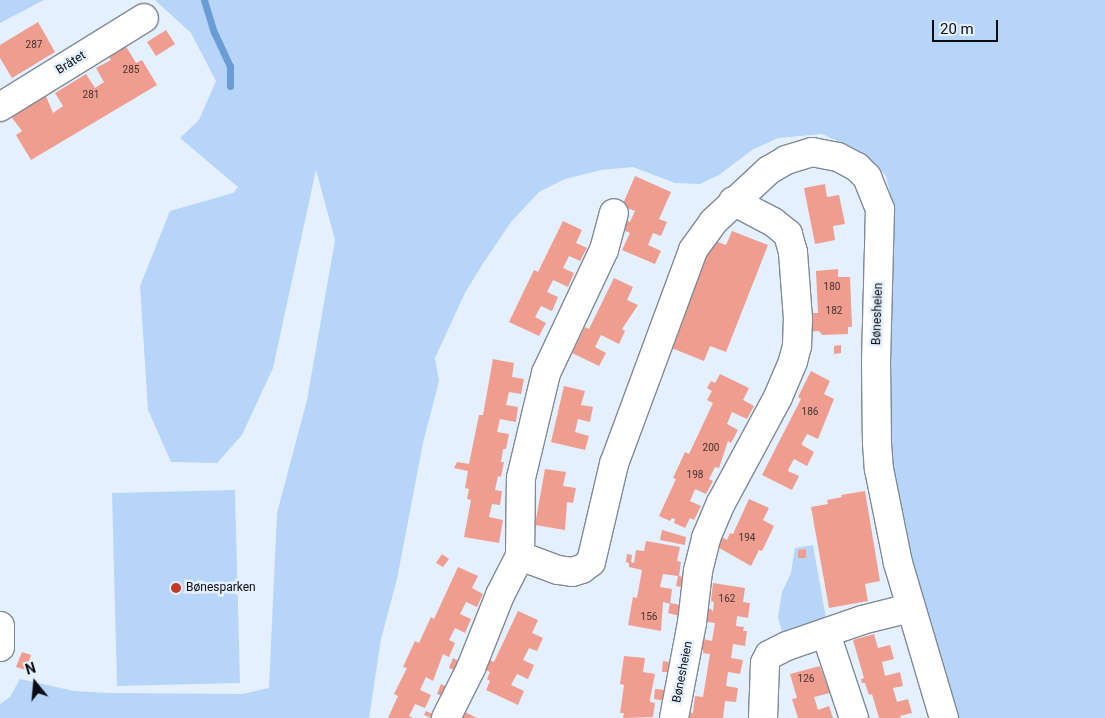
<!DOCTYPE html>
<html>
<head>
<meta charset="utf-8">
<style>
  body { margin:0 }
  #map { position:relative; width:1105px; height:718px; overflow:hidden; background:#e5f0fe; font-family:Roboto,sans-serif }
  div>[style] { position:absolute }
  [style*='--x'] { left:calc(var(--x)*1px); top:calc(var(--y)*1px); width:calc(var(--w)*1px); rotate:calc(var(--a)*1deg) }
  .green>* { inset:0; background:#b7d5f9 }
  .stream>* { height:7px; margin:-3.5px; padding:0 3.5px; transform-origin:3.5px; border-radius:3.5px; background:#6b9cd5 }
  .building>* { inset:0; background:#ee9d8e }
  .roads { filter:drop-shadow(1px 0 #808a96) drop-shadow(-1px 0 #808a96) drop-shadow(0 1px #808a96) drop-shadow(0 -1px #808a96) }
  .minor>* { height:28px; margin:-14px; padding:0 14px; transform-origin:14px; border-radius:14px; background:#fff }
  .dots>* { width:14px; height:14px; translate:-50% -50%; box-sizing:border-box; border:2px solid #e5f0fe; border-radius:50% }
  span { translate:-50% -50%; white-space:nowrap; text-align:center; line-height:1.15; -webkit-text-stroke:5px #e5f0fe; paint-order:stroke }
  .number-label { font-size:10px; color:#433231 }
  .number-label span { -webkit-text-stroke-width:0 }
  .street-label { font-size:12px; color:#0a0e12 }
  .poi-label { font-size:12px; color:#0a0e12 }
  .left { translate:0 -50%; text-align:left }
  .north { position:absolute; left:10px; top:658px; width:50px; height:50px; -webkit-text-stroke:4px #e5f0fe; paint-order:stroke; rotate:343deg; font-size:14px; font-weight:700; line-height:20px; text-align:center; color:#0a0e12 }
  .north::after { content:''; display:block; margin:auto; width:18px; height:22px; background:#0a0e12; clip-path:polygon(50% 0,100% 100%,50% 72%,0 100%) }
  .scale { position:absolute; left:932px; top:20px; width:66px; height:22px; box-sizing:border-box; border:2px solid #0a0e12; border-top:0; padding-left:6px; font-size:15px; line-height:18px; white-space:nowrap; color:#0a0e12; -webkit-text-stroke:4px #e5f0fe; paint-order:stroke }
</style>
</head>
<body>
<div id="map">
  <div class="green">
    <i style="clip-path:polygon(0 0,44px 0,0 23px)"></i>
    <i style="clip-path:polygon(155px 0,1105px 0,1105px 718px,957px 718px,908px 556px,891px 477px,887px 433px,892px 202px,886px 176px,861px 152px,822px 134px,778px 138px,752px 150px,719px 175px,700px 184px,675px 183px,633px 167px,601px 170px,565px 179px,539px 192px,511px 222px,482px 265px,465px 293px,435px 358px,439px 381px,423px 443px,397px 579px,381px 639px,369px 718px,0 718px,0 704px,10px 697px,20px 679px,74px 691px,110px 693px,242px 694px,269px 688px,277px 513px,307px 400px,335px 240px,316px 170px,273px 368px,242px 435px,217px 463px,171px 462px,148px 410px,140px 286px,170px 211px,233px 193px,238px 187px,180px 138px,199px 120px,216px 81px,191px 33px)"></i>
    <i style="clip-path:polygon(235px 490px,240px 683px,117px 686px,112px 493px)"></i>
    <i style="clip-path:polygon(813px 545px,827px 624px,783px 637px,778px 617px,782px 592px,791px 573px,795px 548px)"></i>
  </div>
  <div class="stream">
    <i style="--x:204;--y:0;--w:34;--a:73"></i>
    <i style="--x:214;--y:32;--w:38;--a:65"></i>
    <i style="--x:230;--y:66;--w:20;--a:90"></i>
  </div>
  <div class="building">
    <i style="clip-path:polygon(38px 22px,55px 52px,12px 78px,0 58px,0 45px)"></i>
    <i style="clip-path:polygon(166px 30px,175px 44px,156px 56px,147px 42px)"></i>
    <i style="clip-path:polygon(122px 40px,136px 63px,142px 60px,157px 85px,31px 160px,16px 135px,22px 131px,6px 110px,43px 89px,53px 113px,63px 106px,55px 93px,86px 74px,95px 88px,104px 82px,96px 68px,111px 60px,105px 50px)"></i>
    <i style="clip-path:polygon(635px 176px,671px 192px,659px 219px,667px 222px,661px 236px,653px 233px,648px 245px,661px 251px,655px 264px,622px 250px,630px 233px,616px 227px,621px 218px,630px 222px,635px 211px,622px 206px)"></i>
    <i style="clip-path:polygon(825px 184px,827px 197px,839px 195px,845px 224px,833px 226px,835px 240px,815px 244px,804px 188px)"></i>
    <i style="clip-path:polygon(563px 221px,582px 230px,576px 243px,587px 248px,580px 261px,569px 256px,563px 268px,574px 273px,568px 287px,553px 280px,547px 292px,558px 297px,552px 311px,541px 306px,535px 317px,546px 323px,539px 336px,509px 322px,534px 270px,538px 272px)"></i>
    <i style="clip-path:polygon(732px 231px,768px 245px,726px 352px,710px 346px,704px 361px,669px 347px,710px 239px,726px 245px)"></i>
    <i style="clip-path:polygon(838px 269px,838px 277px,850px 277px,852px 327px,848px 327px,848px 334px,822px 335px,819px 331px,805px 332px,808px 313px,818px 313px,816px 271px)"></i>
    <i style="clip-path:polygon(614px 278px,633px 287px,627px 300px,638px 305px,622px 329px,625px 331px,619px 344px,601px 335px,595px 347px,606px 353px,599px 366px,572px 353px,585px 327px,589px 329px)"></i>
    <i style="clip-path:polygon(841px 345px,841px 353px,834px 354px,834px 346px)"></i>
    <i style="clip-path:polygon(493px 359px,514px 363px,512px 377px,524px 379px,521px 394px,509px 392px,506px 405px,518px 407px,516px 422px,500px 419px,497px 432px,509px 434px,506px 449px,503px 449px,501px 462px,504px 462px,501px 477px,498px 476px,495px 490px,502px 491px,500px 505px,492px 504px,489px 517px,503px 520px,499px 543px,464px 537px,471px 500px,467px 499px,469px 489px,465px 488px,468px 471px,454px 468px,457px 462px,469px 464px,479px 415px,483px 415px)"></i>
    <i style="clip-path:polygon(811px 371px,830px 381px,824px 394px,834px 399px,818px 439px,807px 434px,802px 443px,802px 445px,814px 452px,807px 466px,794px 459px,789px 468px,788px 471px,799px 476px,792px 490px,762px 475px,801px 399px,798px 397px)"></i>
    <i style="clip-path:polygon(720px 374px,749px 388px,743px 400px,754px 406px,747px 419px,732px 412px,727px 424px,738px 430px,731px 443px,728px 441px,719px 468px,715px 467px,709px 479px,713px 481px,706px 494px,695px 489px,690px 501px,701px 506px,694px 520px,690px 518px,685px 528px,674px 523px,675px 519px,672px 518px,670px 521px,659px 516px,676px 479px,673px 478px,685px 452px,689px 454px,713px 403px,707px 400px,712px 391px,707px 388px,711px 381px,715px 383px)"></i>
    <i style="clip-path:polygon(564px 386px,585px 391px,581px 405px,593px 407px,590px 422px,578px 419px,575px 432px,589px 436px,585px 450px,551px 442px)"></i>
    <i style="clip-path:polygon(545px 469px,566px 472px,563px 486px,576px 488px,573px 503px,567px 502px,565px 530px,535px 525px)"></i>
    <i style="clip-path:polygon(865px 491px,880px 581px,865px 584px,868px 601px,829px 608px,811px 507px,828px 504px,827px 500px,842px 497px,841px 495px)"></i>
    <i style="clip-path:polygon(749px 499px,769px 508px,763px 520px,774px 526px,762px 551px,759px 550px,751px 566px,714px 545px,719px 536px,727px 540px,730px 533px,733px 534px)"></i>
    <i style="clip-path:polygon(662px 530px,686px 537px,685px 545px,660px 540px)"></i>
    <i style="clip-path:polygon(646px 541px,680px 547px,677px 561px,681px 562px,679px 576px,689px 578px,687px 588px,676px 586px,678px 576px,663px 574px,660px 587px,672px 589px,670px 604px,663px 602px,661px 631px,628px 625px,633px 597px,637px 598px,642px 570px,629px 567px,629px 563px,626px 562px,627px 554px,632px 555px,631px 562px,634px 563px,636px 550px,644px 551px)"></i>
    <i style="clip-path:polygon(806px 549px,806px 558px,798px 558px,798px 550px)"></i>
    <i style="clip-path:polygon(442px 554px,449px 559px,443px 567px,436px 563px)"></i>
    <i style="clip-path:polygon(458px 567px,478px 576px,472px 588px,483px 594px,477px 607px,466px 602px,460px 614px,471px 619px,465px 633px,455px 628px,449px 640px,455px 643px,449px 657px,443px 654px,433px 681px,426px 677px,420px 690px,431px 695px,425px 708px,415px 704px,409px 716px,413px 718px,388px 718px,398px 696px,394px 694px,407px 668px,403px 667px,415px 641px,419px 643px,431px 617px,434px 619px)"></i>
    <i style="clip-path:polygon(713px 583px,745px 588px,743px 602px,750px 603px,748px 618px,737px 616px,736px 626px,744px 627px,743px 631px,747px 631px,745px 646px,733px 644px,731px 658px,743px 660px,740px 674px,728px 672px,726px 686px,738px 688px,736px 702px,725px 701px,723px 718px,682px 718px,683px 712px,693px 713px,695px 696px,703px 697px,710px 654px,703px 653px,703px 650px,697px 649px,699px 638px,712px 641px,715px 623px,701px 621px,705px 608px,711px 609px,713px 612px,714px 602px,711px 601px)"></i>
    <i style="clip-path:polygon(670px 603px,681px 605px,680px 616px,668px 613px)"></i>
    <i style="clip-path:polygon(518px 611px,538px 620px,532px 633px,543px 638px,537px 651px,529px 648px,523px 660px,534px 665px,528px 679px,517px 674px,511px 685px,524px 691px,518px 705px,486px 690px,490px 681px,487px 679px,490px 672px,481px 668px,486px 658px,494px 662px)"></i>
    <i style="clip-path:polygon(874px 634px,878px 648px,890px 645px,894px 659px,882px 662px,885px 676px,900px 672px,903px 686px,893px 688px,897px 702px,908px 699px,912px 713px,900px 716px,901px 718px,879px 718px,872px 694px,869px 695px,865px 683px,862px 683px,861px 679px,864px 678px,853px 640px)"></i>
    <i style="clip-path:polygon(22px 652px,31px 655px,26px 670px,16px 667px)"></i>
    <i style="clip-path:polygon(624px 656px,645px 658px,643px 672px,655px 674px,650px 699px,650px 702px,655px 703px,653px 717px,623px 718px,624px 713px,620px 713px,624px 685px,620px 684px)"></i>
    <i style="clip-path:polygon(453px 658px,459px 661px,454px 670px,449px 668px)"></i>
    <i style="clip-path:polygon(663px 661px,669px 662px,668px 672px,662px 672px)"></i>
    <i style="clip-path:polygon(820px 666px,830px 693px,814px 697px,818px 710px,829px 706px,833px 718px,798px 718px,792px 699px,797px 698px,790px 674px)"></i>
    <i style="clip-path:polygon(441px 684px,447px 687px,442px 696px,437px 694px)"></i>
    <i style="clip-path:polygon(655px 689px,666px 690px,665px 701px,654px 699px)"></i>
    <i style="clip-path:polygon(461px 710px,477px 718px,457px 718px)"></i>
    <i style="clip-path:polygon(426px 711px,432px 714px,433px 711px,438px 714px,436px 718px,431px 718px,424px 715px)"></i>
  </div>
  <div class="roads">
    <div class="minor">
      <i style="--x:0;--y:107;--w:169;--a:-31.7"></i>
      <i style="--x:520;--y:556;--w:78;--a:-89.3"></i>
      <i style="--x:521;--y:478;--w:108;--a:-76.6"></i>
      <i style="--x:546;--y:373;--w:136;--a:-64.8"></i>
      <i style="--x:604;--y:250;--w:38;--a:-75"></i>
      <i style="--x:0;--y:626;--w:21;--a:90"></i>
      <i style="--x:826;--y:634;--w:89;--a:71.6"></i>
      <i style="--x:446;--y:718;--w:56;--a:-63.4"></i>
      <i style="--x:471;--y:668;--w:79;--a:-68.3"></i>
      <i style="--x:500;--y:595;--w:44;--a:-62.9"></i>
      <i style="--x:520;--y:556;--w:40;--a:20.2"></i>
      <i style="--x:558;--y:570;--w:14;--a:8"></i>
      <i style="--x:572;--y:572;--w:10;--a:-17"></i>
      <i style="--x:582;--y:569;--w:11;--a:-38"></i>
      <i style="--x:591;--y:562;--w:101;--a:-76.8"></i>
      <i style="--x:614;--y:464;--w:228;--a:-69.7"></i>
      <i style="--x:693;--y:250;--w:34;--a:-54"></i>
      <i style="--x:713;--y:222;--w:76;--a:-42.9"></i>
      <i style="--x:769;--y:170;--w:20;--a:-30"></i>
      <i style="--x:786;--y:160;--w:27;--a:-17"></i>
      <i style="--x:812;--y:152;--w:26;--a:11"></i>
      <i style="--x:838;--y:157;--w:21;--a:28"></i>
      <i style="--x:857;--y:167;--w:14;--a:45"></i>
      <i style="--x:867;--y:177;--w:35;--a:68"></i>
      <i style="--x:880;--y:209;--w:153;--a:91.5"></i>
      <i style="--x:876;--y:362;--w:81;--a:89.3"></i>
      <i style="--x:877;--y:443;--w:26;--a:86"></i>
      <i style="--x:879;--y:469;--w:96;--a:78.6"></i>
      <i style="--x:898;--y:563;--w:162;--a:73.5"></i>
      <i style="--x:674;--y:718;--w:97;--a:-79.3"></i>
      <i style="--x:692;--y:623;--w:52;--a:-83.4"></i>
      <i style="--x:698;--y:571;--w:34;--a:-76"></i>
      <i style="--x:706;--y:538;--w:38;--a:-67"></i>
      <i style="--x:721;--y:503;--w:120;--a:-61.7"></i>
      <i style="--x:778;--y:397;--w:39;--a:-67"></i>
      <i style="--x:793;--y:361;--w:16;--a:-75"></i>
      <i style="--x:797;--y:346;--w:27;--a:-88"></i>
      <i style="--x:798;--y:319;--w:67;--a:-94.3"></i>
      <i style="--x:793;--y:252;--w:19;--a:-106"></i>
      <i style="--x:788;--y:234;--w:19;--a:-141"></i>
      <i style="--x:773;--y:222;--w:45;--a:-152.3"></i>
      <i style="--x:763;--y:718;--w:55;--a:-87.9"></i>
      <i style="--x:765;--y:663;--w:9;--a:-63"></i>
      <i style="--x:769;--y:655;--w:20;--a:-27"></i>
      <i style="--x:787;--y:646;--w:79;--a:-19.1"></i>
      <i style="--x:862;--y:620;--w:49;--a:-14"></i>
    </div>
  </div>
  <div class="dots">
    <i style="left:176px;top:588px;background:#c43725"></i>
  </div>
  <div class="number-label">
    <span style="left:34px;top:45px">287</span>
    <span style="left:131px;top:70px">285</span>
    <span style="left:91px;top:95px">281</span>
    <span style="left:832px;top:287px">180</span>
    <span style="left:834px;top:311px">182</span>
    <span style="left:810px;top:412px">186</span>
    <span style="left:711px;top:448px">200</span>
    <span style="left:695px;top:475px">198</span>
    <span style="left:747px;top:538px">194</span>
    <span style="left:727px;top:599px">162</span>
    <span style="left:649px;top:617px">156</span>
    <span style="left:806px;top:679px">126</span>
  </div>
  <div class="street-label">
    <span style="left:71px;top:63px;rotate:-32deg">Bråtet</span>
    <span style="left:878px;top:314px;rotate:-88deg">Bønesheien</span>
    <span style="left:683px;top:672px;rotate:-79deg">Bønesheien</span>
  </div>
  <div class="poi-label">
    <span class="left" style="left:186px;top:588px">Bønesparken</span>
  </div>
  <div class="north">N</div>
  <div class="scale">20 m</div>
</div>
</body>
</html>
